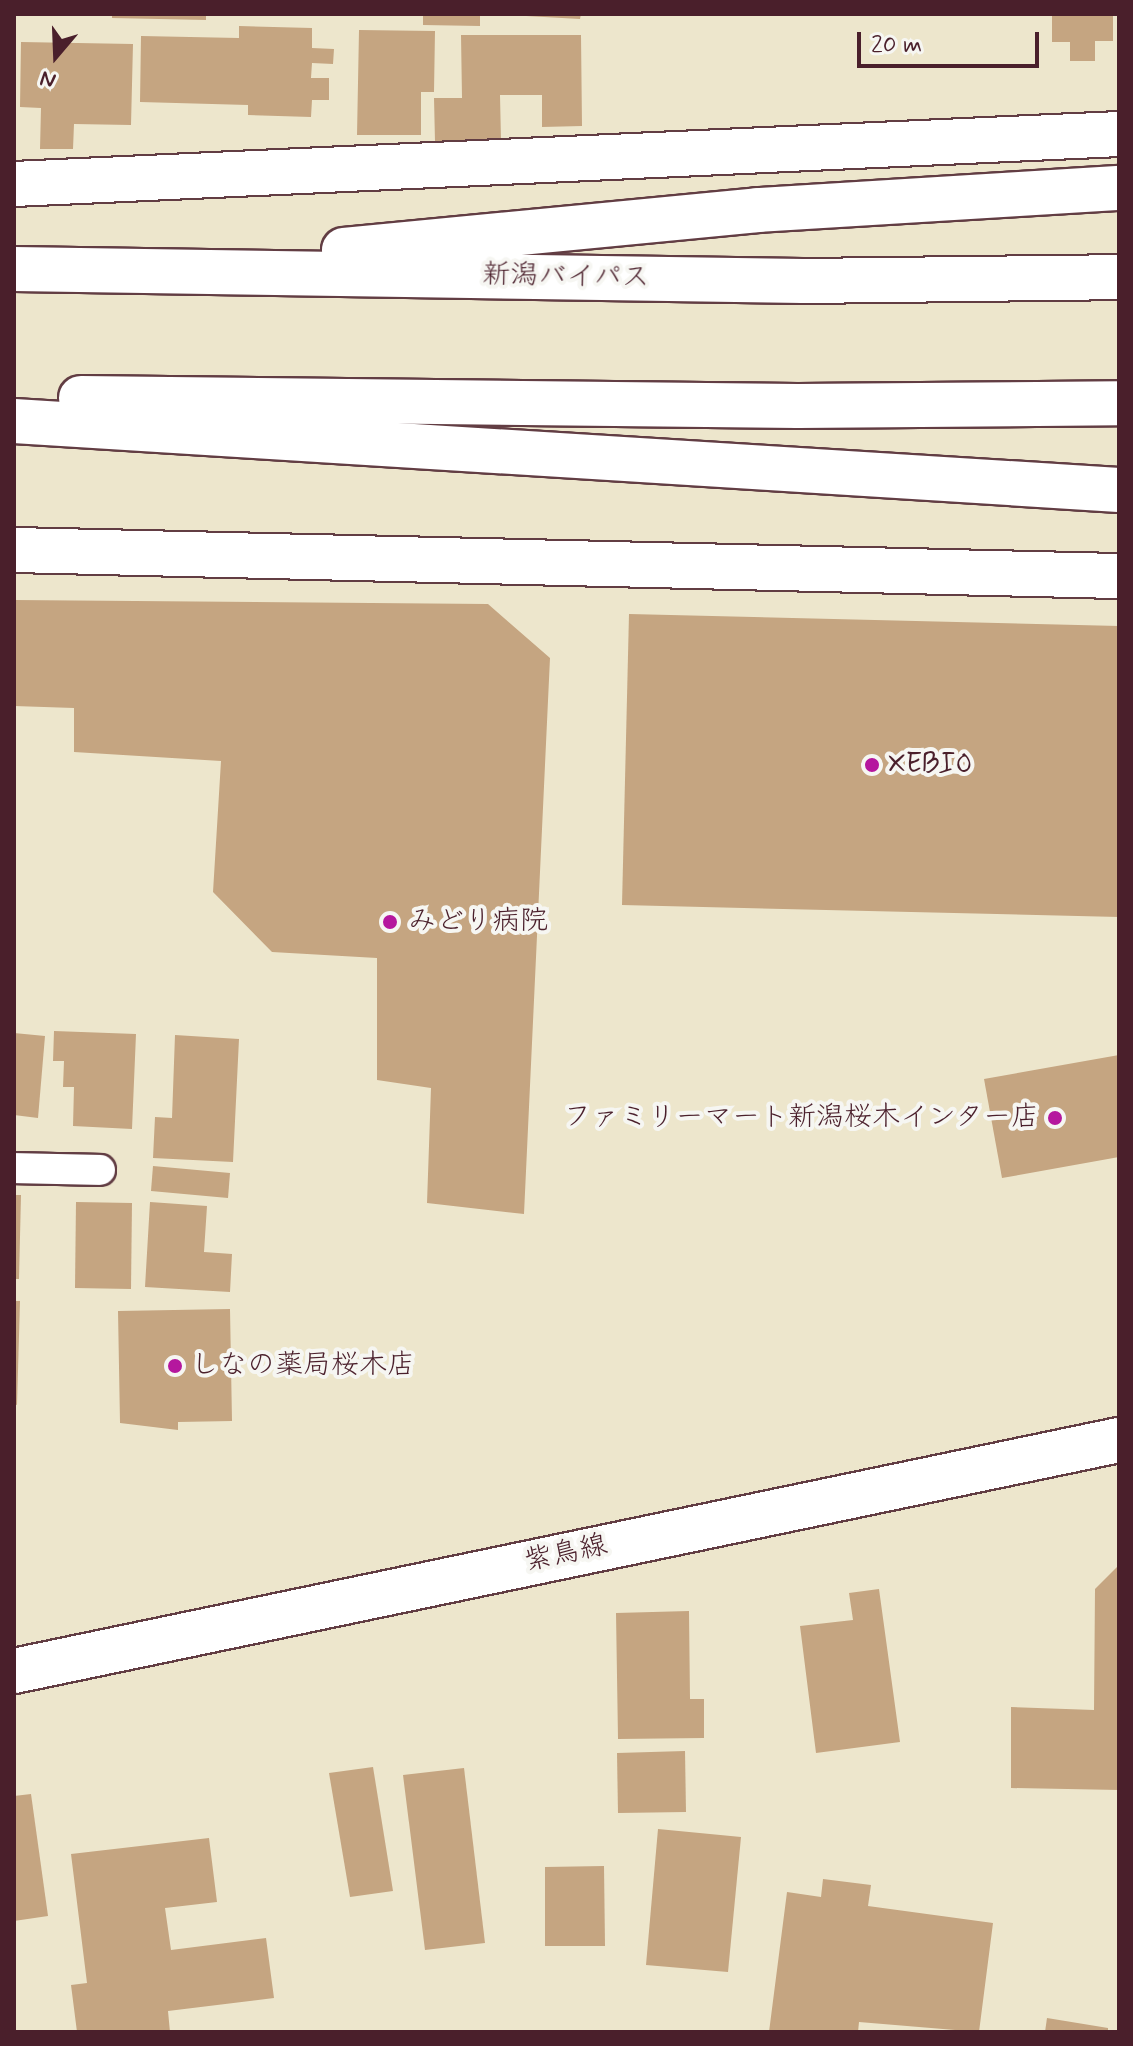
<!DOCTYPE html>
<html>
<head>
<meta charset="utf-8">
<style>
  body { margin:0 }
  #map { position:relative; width:1133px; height:2046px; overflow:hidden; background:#ede6cc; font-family:Mynerve,"Klee One",sans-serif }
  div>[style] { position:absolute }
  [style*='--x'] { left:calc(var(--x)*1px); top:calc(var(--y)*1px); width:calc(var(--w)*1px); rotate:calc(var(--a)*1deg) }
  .building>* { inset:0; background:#c5a581 }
  .roads { filter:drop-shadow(2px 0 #623d43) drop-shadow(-2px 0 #623d43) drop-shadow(0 2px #623d43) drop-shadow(0 -2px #623d43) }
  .service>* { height:30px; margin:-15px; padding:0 15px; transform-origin:15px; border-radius:15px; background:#fff }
  .minor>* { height:44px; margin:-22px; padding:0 22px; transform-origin:22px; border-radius:22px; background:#fff }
  .tertiary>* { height:44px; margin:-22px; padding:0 22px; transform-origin:22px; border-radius:22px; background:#fff }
  .trunk>* { height:44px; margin:-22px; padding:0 22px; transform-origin:22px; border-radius:22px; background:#fff }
  .dots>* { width:22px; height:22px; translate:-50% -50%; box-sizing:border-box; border:4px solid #f6f6f2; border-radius:50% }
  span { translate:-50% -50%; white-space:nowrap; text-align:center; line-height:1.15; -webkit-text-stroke:8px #f6f6f2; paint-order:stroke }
  .street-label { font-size:28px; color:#4a1f2b }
  .poi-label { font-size:28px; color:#4a1f2b }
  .left { translate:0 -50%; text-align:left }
  .right { translate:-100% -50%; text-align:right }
  .frame { position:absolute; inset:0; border:16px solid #4a1f2b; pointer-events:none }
  .north { position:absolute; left:16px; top:16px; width:80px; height:80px; -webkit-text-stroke:6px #f6f6f2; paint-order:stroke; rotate:199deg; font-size:22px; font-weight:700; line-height:32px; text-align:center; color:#4a1f2b }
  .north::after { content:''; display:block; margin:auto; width:28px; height:36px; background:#4a1f2b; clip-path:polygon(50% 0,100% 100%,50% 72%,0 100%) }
  .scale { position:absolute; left:857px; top:32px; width:182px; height:36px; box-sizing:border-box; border:4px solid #4a1f2b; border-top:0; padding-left:10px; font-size:24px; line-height:28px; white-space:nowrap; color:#4a1f2b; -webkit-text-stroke:6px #f6f6f2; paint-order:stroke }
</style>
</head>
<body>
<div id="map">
  <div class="building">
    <i style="clip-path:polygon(112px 14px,206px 14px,206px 20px,112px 18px)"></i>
    <i style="clip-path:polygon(423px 14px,480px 14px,480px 26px,423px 25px)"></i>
    <i style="clip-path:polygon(490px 14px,581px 14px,580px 19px)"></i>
    <i style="clip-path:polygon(1052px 14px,1113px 14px,1113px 41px,1095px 41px,1095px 61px,1070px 61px,1070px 42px,1052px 42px)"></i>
    <i style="clip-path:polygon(239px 26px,312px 28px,312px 48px,334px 49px,333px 64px,312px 63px,311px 78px,329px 78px,329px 100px,312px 100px,311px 117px,248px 115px,248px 105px,140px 102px,141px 36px,239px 38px)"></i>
    <i style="clip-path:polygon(359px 30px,435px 31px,434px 92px,421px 92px,421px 135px,357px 135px)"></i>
    <i style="clip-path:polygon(461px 35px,581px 35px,582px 126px,542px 127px,542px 95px,500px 95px,501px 141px,435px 142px,434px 98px,462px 98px)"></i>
    <i style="clip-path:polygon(21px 42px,133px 44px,131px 125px,74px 124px,73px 149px,40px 149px,41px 108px,20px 107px)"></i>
    <i style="clip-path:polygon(14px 600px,488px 604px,550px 658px,524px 1214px,427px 1203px,431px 1088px,377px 1080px,377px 958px,272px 952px,213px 892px,221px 761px,74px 752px,74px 708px,14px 706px)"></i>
    <i style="clip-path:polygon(629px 614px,1119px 626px,1119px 917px,622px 905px)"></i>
    <i style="clip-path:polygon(54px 1031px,136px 1034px,132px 1129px,73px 1126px,74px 1087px,63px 1087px,64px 1061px,53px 1061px)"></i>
    <i style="clip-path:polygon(14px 1033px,45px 1036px,38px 1118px,14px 1115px)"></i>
    <i style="clip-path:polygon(175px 1035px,239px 1039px,233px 1162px,153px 1158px,155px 1117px,172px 1118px)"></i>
    <i style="clip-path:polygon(1119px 1055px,1119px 1157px,1002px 1178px,984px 1079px)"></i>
    <i style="clip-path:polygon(153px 1166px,230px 1173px,228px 1198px,151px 1191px)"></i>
    <i style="clip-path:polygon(14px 1195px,21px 1195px,19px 1279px,14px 1279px)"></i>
    <i style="clip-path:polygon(76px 1202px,132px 1203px,131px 1289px,75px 1288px)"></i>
    <i style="clip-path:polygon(150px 1202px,207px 1206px,204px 1252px,232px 1254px,230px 1292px,145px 1287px)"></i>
    <i style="clip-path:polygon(14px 1301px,20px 1301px,17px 1405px,14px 1404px)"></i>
    <i style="clip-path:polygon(230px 1309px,232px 1421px,178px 1422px,178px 1430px,120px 1423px,118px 1311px)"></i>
    <i style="clip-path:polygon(1119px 1565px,1119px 1790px,1011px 1788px,1011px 1707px,1094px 1710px,1095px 1589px)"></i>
    <i style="clip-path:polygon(879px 1589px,900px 1742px,816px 1753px,800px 1626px,853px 1620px,849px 1593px)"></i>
    <i style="clip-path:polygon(689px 1611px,690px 1699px,704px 1699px,704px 1738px,618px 1739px,616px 1613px)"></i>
    <i style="clip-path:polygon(685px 1751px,686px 1812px,618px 1813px,617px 1753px)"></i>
    <i style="clip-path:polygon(373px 1767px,393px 1891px,350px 1897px,329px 1773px)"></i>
    <i style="clip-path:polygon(464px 1768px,485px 1943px,425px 1950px,403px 1775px)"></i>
    <i style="clip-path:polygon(31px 1794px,48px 1916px,14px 1921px,14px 1796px)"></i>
    <i style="clip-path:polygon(658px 1829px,741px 1837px,728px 1972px,646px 1965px)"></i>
    <i style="clip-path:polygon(209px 1838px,217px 1902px,165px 1908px,171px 1950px,266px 1938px,274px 1998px,168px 2011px,170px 2032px,77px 2032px,71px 1985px,87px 1983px,71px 1854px)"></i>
    <i style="clip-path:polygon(604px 1866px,605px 1946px,545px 1946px,545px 1867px)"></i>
    <i style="clip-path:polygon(823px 1879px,871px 1885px,868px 1906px,993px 1923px,979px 2032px,859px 2022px,858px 2032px,769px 2032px,787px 1892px,821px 1897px)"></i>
    <i style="clip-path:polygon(1047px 2018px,1108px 2028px,1108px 2032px,1045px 2032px)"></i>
  </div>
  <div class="roads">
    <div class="service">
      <i style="--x:14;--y:1168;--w:86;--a:1.3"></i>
    </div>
    <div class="minor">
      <i style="--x:14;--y:184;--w:1106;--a:-2.59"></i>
      <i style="--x:14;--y:550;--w:1105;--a:1.35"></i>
    </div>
    <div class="tertiary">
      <i style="--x:14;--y:1671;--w:1129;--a:-11.81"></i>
    </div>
    <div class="trunk">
      <i style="--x:344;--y:250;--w:416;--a:-5.5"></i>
      <i style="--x:758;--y:210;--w:362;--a:-3.5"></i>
      <i style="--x:14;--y:269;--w:789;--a:0.87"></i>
      <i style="--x:803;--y:281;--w:316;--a:-0.7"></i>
      <i style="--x:81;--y:398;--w:717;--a:0.64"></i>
      <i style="--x:798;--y:406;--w:321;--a:-0.5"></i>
      <i style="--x:14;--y:421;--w:1107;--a:3.57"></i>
    </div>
  </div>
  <div class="dots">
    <i style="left:872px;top:765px;background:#b5179e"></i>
    <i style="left:390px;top:922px;background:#b5179e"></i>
    <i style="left:1055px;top:1118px;background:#b5179e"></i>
    <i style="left:175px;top:1366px;background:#b5179e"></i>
  </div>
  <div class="street-label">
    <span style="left:566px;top:277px;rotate:1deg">新潟バイパス</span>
    <span style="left:566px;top:1554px;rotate:-12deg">紫鳥線</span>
  </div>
  <div class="poi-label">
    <span class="left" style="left:888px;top:765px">XEBIO</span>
    <span class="left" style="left:408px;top:922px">みどり病院</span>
    <span class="right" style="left:1039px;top:1118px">ファミリーマート新潟桜木インター店</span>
    <span class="left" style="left:191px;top:1366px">しなの薬局桜木店</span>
  </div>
  <div class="frame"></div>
  <div class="north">N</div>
  <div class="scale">20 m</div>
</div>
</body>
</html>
